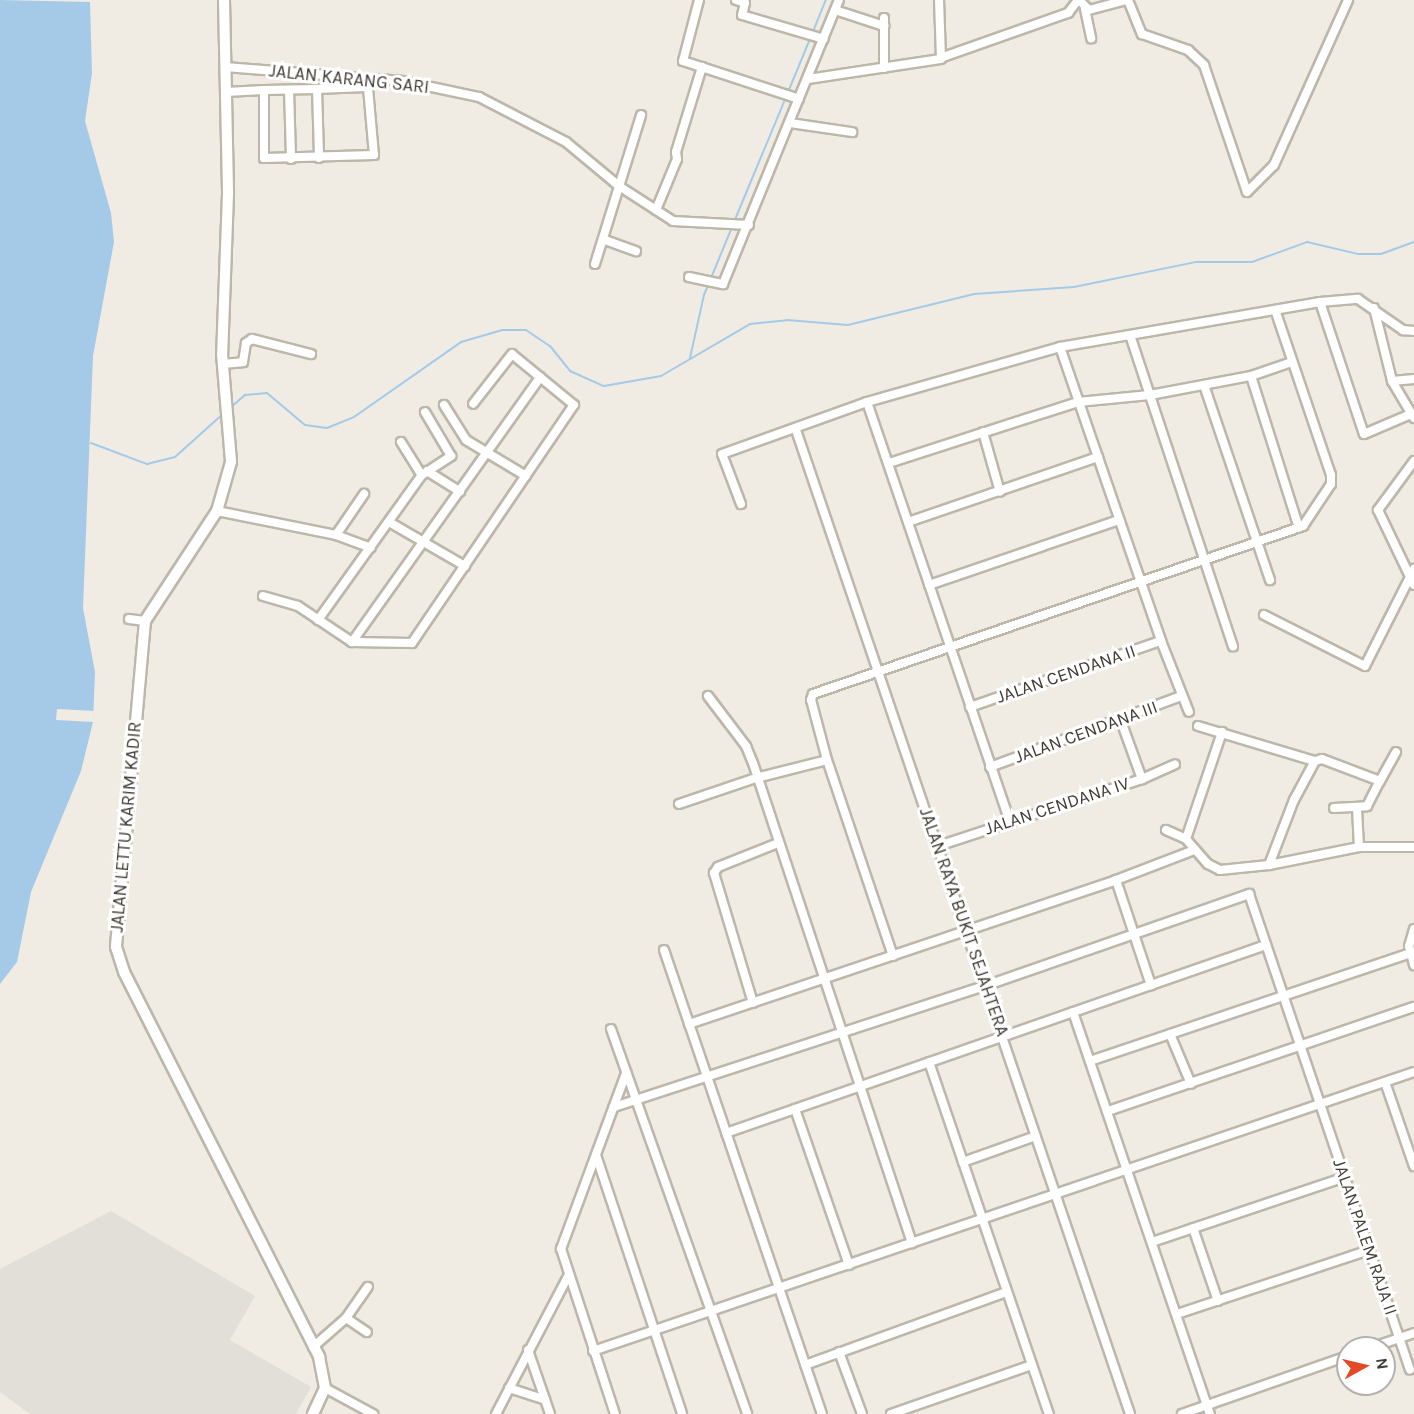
<!DOCTYPE html>
<html>
<head>
<meta charset="utf-8">
<style>
  body { margin:0 }
  #map { position:relative; width:1414px; height:1414px; overflow:hidden; background:#f0ece3; font-family:Karla,sans-serif }
  div>[style] { position:absolute }
  [style*='--x'] { left:calc(var(--x)*1px); top:calc(var(--y)*1px); width:calc(var(--w)*1px); rotate:calc(var(--a)*1deg) }
  .industrial>* { inset:0; background:#e2ded8 }
  .water>* { inset:0; background:#a4cae8 }
  .pier>* { inset:0; background:#f0ece3 }
  .stream>* { height:2px; margin:-1px; padding:0 1px; transform-origin:1px; border-radius:1px; background:#a4cae8 }
  .roads { filter:drop-shadow(2px 0 #bdb7aa) drop-shadow(-2px 0 #bdb7aa) drop-shadow(0 2px #bdb7aa) drop-shadow(0 -2px #bdb7aa) }
  .minor>* { height:8px; margin:-4px; padding:0 4px; transform-origin:4px; border-radius:4px; background:#fff }
  .tertiary>* { height:10px; margin:-5px; padding:0 5px; transform-origin:5px; border-radius:5px; background:#fff }
  span { translate:-50% -50%; white-space:nowrap; text-align:center; line-height:1.15; -webkit-text-stroke:6px #fff; paint-order:stroke }
  .street-label { font-size:18px; color:#413c34 }
  .north { position:absolute; left:1336px; top:1336px; width:60px; height:60px; box-sizing:border-box; background:#fff; border:2px solid #b3b1ae; border-radius:50%; rotate:82deg; font-size:16px; font-weight:700; line-height:24px; text-align:center; color:#413c34 }
  .north::after { content:''; display:block; margin:auto; width:21px; height:27px; background:#e44926; clip-path:polygon(50% 0,100% 100%,50% 72%,0 100%) }
</style>
</head>
<body>
<div id="map">
  <div class="industrial">
    <i style="clip-path:polygon(111px 1211px,255px 1296px,230px 1340px,311px 1387px,296px 1414px,30px 1414px,0 1392px,0 1269px)"></i>
  </div>
  <div class="water">
    <i style="clip-path:polygon(0 0,90px 2px,92px 73px,85px 121px,111px 213px,114px 242px,93px 356px,83px 608px,95px 672px,93px 722px,81px 771px,31px 892px,17px 962px,0 984px)"></i>
  </div>
  <div class="pier">
    <i style="clip-path:polygon(57px 709px,94px 711px,93px 722px,56px 720px)"></i>
  </div>
  <div class="stream">
    <i style="--x:812;--y:34;--w:37;--a:-68"></i>
    <i style="--x:788;--y:92;--w:57;--a:-67.5"></i>
    <i style="--x:734;--y:222;--w:135;--a:-67.4"></i>
    <i style="--x:690;--y:358;--w:65;--a:-77.5"></i>
    <i style="--x:704;--y:295;--w:74;--a:-67.6"></i>
    <i style="--x:230;--y:408;--w:20;--a:-41"></i>
    <i style="--x:245;--y:395;--w:22;--a:-5"></i>
    <i style="--x:267;--y:393;--w:50;--a:40.1"></i>
    <i style="--x:305;--y:425;--w:22;--a:8"></i>
    <i style="--x:327;--y:428;--w:29;--a:-22"></i>
    <i style="--x:354;--y:417;--w:131;--a:-35"></i>
    <i style="--x:461;--y:342;--w:43;--a:-16.3"></i>
    <i style="--x:502;--y:330;--w:24;--a:0"></i>
    <i style="--x:526;--y:330;--w:29;--a:34"></i>
    <i style="--x:550;--y:346;--w:32;--a:51"></i>
    <i style="--x:570;--y:371;--w:37;--a:24"></i>
    <i style="--x:604;--y:386;--w:58;--a:-10"></i>
    <i style="--x:661;--y:376;--w:103;--a:-30.3"></i>
    <i style="--x:750;--y:324;--w:37;--a:-6"></i>
    <i style="--x:787;--y:320;--w:61;--a:4.7"></i>
    <i style="--x:848;--y:325;--w:130;--a:-13.8"></i>
    <i style="--x:974;--y:294;--w:100;--a:-4"></i>
    <i style="--x:1074;--y:287;--w:125;--a:-11.6"></i>
    <i style="--x:1196;--y:262;--w:56;--a:0"></i>
    <i style="--x:1252;--y:262;--w:59;--a:-20"></i>
    <i style="--x:1307;--y:242;--w:52;--a:13.2"></i>
    <i style="--x:1358;--y:254;--w:23;--a:0"></i>
    <i style="--x:1381;--y:254;--w:35;--a:-20"></i>
    <i style="--x:91;--y:443;--w:60;--a:20.6"></i>
    <i style="--x:147;--y:464;--w:29;--a:-14"></i>
    <i style="--x:175;--y:457;--w:64;--a:-41.9"></i>
  </div>
  <div class="roads">
    <div class="minor">
      <i style="--x:699;--y:0;--w:63;--a:104.7"></i>
      <i style="--x:683;--y:61;--w:122;--a:18.1"></i>
      <i style="--x:736;--y:0;--w:9;--a:18"></i>
      <i style="--x:745;--y:3;--w:12;--a:104"></i>
      <i style="--x:742;--y:15;--w:85;--a:16.3"></i>
      <i style="--x:1079;--y:0;--w:14;--a:45"></i>
      <i style="--x:1089;--y:10;--w:38;--a:-15"></i>
      <i style="--x:1128;--y:0;--w:37;--a:68"></i>
      <i style="--x:1142;--y:34;--w:49;--a:19.2"></i>
      <i style="--x:1188;--y:50;--w:22;--a:43"></i>
      <i style="--x:1204;--y:65;--w:134;--a:71.3"></i>
      <i style="--x:1247;--y:192;--w:38;--a:-45"></i>
      <i style="--x:1274;--y:165;--w:181;--a:-65.8"></i>
      <i style="--x:1085;--y:9;--w:30;--a:78"></i>
      <i style="--x:835;--y:10;--w:52;--a:18.1"></i>
      <i style="--x:884;--y:18;--w:50;--a:90"></i>
      <i style="--x:943;--y:57;--w:133;--a:-19.4"></i>
      <i style="--x:1068;--y:13;--w:16;--a:-52"></i>
      <i style="--x:225;--y:67;--w:179;--a:4.5"></i>
      <i style="--x:403;--y:81;--w:78;--a:11.9"></i>
      <i style="--x:479;--y:97;--w:98;--a:27.3"></i>
      <i style="--x:566;--y:142;--w:69;--a:39.7"></i>
      <i style="--x:619;--y:186;--w:64;--a:32.9"></i>
      <i style="--x:673;--y:221;--w:76;--a:3"></i>
      <i style="--x:808;--y:79;--w:134;--a:-8.6"></i>
      <i style="--x:941;--y:59;--w:59;--a:-91.9"></i>
      <i style="--x:317;--y:89;--w:69;--a:88.3"></i>
      <i style="--x:289;--y:90;--w:69;--a:88.3"></i>
      <i style="--x:226;--y:92;--w:38;--a:-3"></i>
      <i style="--x:264;--y:90;--w:53;--a:-1.1"></i>
      <i style="--x:317;--y:89;--w:49;--a:-2.3"></i>
      <i style="--x:366;--y:87;--w:2;--a:27"></i>
      <i style="--x:368;--y:88;--w:67;--a:84.9"></i>
      <i style="--x:374;--y:155;--w:110;--a:178.4"></i>
      <i style="--x:264;--y:158;--w:68;--a:-90"></i>
      <i style="--x:790;--y:123;--w:63;--a:8.3"></i>
      <i style="--x:656;--y:210;--w:55;--a:-67.6"></i>
      <i style="--x:677;--y:159;--w:7;--a:-98"></i>
      <i style="--x:676;--y:152;--w:89;--a:-73"></i>
      <i style="--x:605;--y:240;--w:33;--a:20"></i>
      <i style="--x:595;--y:264;--w:156;--a:-72.8"></i>
      <i style="--x:689;--y:277;--w:35;--a:12"></i>
      <i style="--x:723;--y:284;--w:307;--a:-67.8"></i>
      <i style="--x:1320;--y:302;--w:139;--a:71.6"></i>
      <i style="--x:1364;--y:434;--w:51;--a:-23.1"></i>
      <i style="--x:1374;--y:308;--w:75;--a:76.1"></i>
      <i style="--x:1392;--y:381;--w:43;--a:59.3"></i>
      <i style="--x:1130;--y:335;--w:328;--a:71.7"></i>
      <i style="--x:1060;--y:347;--w:311;--a:71"></i>
      <i style="--x:1161;--y:641;--w:76;--a:68.5"></i>
      <i style="--x:222;--y:364;--w:21;--a:-5"></i>
      <i style="--x:243;--y:362;--w:19;--a:-81"></i>
      <i style="--x:246;--y:343;--w:7;--a:-34"></i>
      <i style="--x:252;--y:339;--w:61;--a:14.3"></i>
      <i style="--x:1251;--y:376;--w:159;--a:72.5"></i>
      <i style="--x:1392;--y:381;--w:22;--a:-5"></i>
      <i style="--x:1204;--y:385;--w:206;--a:71.3"></i>
      <i style="--x:867;--y:402;--w:443;--a:71.2"></i>
      <i style="--x:444;--y:405;--w:41;--a:57.8"></i>
      <i style="--x:466;--y:440;--w:70;--a:31"></i>
      <i style="--x:796;--y:430;--w:1039;--a:71.25"></i>
      <i style="--x:983;--y:432;--w:62;--a:74.2"></i>
      <i style="--x:401;--y:442;--w:39;--a:58"></i>
      <i style="--x:1414;--y:461;--w:61;--a:126.3"></i>
      <i style="--x:1378;--y:510;--w:83;--a:64.4"></i>
      <i style="--x:889;--y:463;--w:199;--a:-17.9"></i>
      <i style="--x:1078;--y:402;--w:72;--a:-5.6"></i>
      <i style="--x:1150;--y:395;--w:103;--a:-10.7"></i>
      <i style="--x:1251;--y:376;--w:43;--a:-18.9"></i>
      <i style="--x:427;--y:471;--w:39;--a:32"></i>
      <i style="--x:741;--y:504;--w:53;--a:-110.8"></i>
      <i style="--x:722;--y:454;--w:154;--a:-19.7"></i>
      <i style="--x:867;--y:402;--w:201;--a:-15.9"></i>
      <i style="--x:1060;--y:347;--w:264;--a:-9.8"></i>
      <i style="--x:1320;--y:302;--w:38;--a:-5"></i>
      <i style="--x:1358;--y:299;--w:55;--a:34.6"></i>
      <i style="--x:1403;--y:330;--w:11;--a:5"></i>
      <i style="--x:217;--y:511;--w:121;--a:11.4"></i>
      <i style="--x:336;--y:535;--w:37;--a:20"></i>
      <i style="--x:389;--y:522;--w:88;--a:30.1"></i>
      <i style="--x:908;--y:522;--w:201;--a:-18.9"></i>
      <i style="--x:336;--y:535;--w:50;--a:-55.7"></i>
      <i style="--x:929;--y:585;--w:201;--a:-18.9"></i>
      <i style="--x:263;--y:596;--w:36;--a:16"></i>
      <i style="--x:298;--y:606;--w:65;--a:33.7"></i>
      <i style="--x:352;--y:642;--w:60;--a:1"></i>
      <i style="--x:412;--y:643;--w:288;--a:-55.8"></i>
      <i style="--x:574;--y:405;--w:80;--a:-140.6"></i>
      <i style="--x:512;--y:354;--w:63;--a:128"></i>
      <i style="--x:1264;--y:615;--w:113;--a:26.8"></i>
      <i style="--x:1365;--y:666;--w:109;--a:-63.2"></i>
      <i style="--x:129;--y:619;--w:16;--a:7"></i>
      <i style="--x:318;--y:620;--w:178;--a:-54.4"></i>
      <i style="--x:422;--y:475;--w:35;--a:-33"></i>
      <i style="--x:451;--y:456;--w:51;--a:-120.6"></i>
      <i style="--x:352;--y:642;--w:325;--a:-54.6"></i>
      <i style="--x:708;--y:696;--w:63;--a:52.8"></i>
      <i style="--x:746;--y:746;--w:18;--a:68"></i>
      <i style="--x:753;--y:763;--w:506;--a:71.67"></i>
      <i style="--x:970;--y:707;--w:202;--a:-19.1"></i>
      <i style="--x:1121;--y:721;--w:62;--a:70.1"></i>
      <i style="--x:1198;--y:726;--w:122;--a:16.7"></i>
      <i style="--x:1315;--y:761;--w:7;--a:-16"></i>
      <i style="--x:1322;--y:759;--w:62;--a:20.8"></i>
      <i style="--x:1380;--y:781;--w:33;--a:-61"></i>
      <i style="--x:990;--y:767;--w:204;--a:-20.4"></i>
      <i style="--x:679;--y:804;--w:81;--a:-18.7"></i>
      <i style="--x:756;--y:778;--w:73;--a:-14.2"></i>
      <i style="--x:1334;--y:808;--w:33;--a:-3"></i>
      <i style="--x:1367;--y:806;--w:28;--a:-63"></i>
      <i style="--x:1357;--y:809;--w:38;--a:87"></i>
      <i style="--x:1166;--y:830;--w:22;--a:24"></i>
      <i style="--x:1186;--y:839;--w:33;--a:49"></i>
      <i style="--x:1208;--y:864;--w:13;--a:27"></i>
      <i style="--x:1220;--y:870;--w:49;--a:-5.8"></i>
      <i style="--x:1269;--y:865;--w:92;--a:-11.3"></i>
      <i style="--x:1359;--y:847;--w:55;--a:0"></i>
      <i style="--x:1186;--y:839;--w:113;--a:-71.4"></i>
      <i style="--x:938;--y:846;--w:215;--a:-18.2"></i>
      <i style="--x:1142;--y:779;--w:36;--a:-24"></i>
      <i style="--x:1269;--y:865;--w:70;--a:-69"></i>
      <i style="--x:1294;--y:800;--w:44;--a:-61.7"></i>
      <i style="--x:1116;--y:880;--w:111;--a:71.6"></i>
      <i style="--x:1414;--y:929;--w:18;--a:106"></i>
      <i style="--x:1409;--y:946;--w:20;--a:75"></i>
      <i style="--x:664;--y:950;--w:490;--a:71.2"></i>
      <i style="--x:893;--y:956;--w:207;--a:-108.6"></i>
      <i style="--x:827;--y:760;--w:62;--a:-104.9"></i>
      <i style="--x:811;--y:700;--w:6;--a:-72"></i>
      <i style="--x:813;--y:694;--w:518;--a:-18.92"></i>
      <i style="--x:1303;--y:526;--w:50;--a:-56.3"></i>
      <i style="--x:1331;--y:484;--w:9;--a:-90"></i>
      <i style="--x:1331;--y:475;--w:174;--a:-108.7"></i>
      <i style="--x:753;--y:1003;--w:136;--a:-106.7"></i>
      <i style="--x:714;--y:873;--w:7;--a:-56"></i>
      <i style="--x:718;--y:867;--w:65;--a:-21.8"></i>
      <i style="--x:1073;--y:1012;--w:425;--a:71.2"></i>
      <i style="--x:689;--y:1024;--w:451;--a:-18.6"></i>
      <i style="--x:1116;--y:880;--w:84;--a:-21"></i>
      <i style="--x:611;--y:1029;--w:408;--a:70.5"></i>
      <i style="--x:1170;--y:1034;--w:54;--a:67.2"></i>
      <i style="--x:1090;--y:1061;--w:338;--a:-18.6"></i>
      <i style="--x:929;--y:1062;--w:372;--a:71.2"></i>
      <i style="--x:1385;--y:1082;--w:89;--a:71"></i>
      <i style="--x:614;--y:1107;--w:390;--a:-18.1"></i>
      <i style="--x:985;--y:986;--w:280;--a:-19.2"></i>
      <i style="--x:1249;--y:894;--w:502;--a:71.31"></i>
      <i style="--x:795;--y:1109;--w:165;--a:70.9"></i>
      <i style="--x:1108;--y:1111;--w:323;--a:-18.8"></i>
      <i style="--x:726;--y:1133;--w:572;--a:-19.2"></i>
      <i style="--x:596;--y:1155;--w:273;--a:71.6"></i>
      <i style="--x:963;--y:1162;--w:77;--a:-19.6"></i>
      <i style="--x:1193;--y:1228;--w:77;--a:71.1"></i>
      <i style="--x:1152;--y:1242;--w:204;--a:-18.6"></i>
      <i style="--x:1177;--y:1314;--w:202;--a:-18.4"></i>
      <i style="--x:346;--y:1318;--w:25;--a:34"></i>
      <i style="--x:313;--y:1347;--w:44;--a:-41.3"></i>
      <i style="--x:346;--y:1318;--w:38;--a:-55"></i>
      <i style="--x:1370;--y:1348;--w:46;--a:-18.8"></i>
      <i style="--x:528;--y:1350;--w:68;--a:71"></i>
      <i style="--x:593;--y:1351;--w:867;--a:-18.77"></i>
      <i style="--x:839;--y:1352;--w:66;--a:69.6"></i>
      <i style="--x:805;--y:1365;--w:215;--a:-19.9"></i>
      <i style="--x:325;--y:1388;--w:55;--a:28.4"></i>
      <i style="--x:509;--y:1388;--w:38;--a:18"></i>
      <i style="--x:496;--y:1414;--w:156;--a:-62.4"></i>
      <i style="--x:615;--y:1414;--w:174;--a:-108.1"></i>
      <i style="--x:561;--y:1249;--w:188;--a:-69.7"></i>
      <i style="--x:891;--y:1414;--w:149;--a:-19.2"></i>
      <i style="--x:1182;--y:1414;--w:176;--a:-19.3"></i>
    </div>
    <div class="tertiary">
      <i style="--x:224;--y:0;--w:194;--a:88.8"></i>
      <i style="--x:228;--y:194;--w:160;--a:92.1"></i>
      <i style="--x:222;--y:354;--w:108;--a:85.2"></i>
      <i style="--x:231;--y:462;--w:51;--a:105.9"></i>
      <i style="--x:217;--y:511;--w:131;--a:123.2"></i>
      <i style="--x:145;--y:621;--w:327;--a:95.1"></i>
      <i style="--x:116;--y:947;--w:26;--a:72"></i>
      <i style="--x:124;--y:972;--w:432;--a:63.1"></i>
      <i style="--x:319;--y:1357;--w:32;--a:79"></i>
      <i style="--x:325;--y:1388;--w:29;--a:115"></i>
    </div>
  </div>
  <div class="street-label">
    <span style="left:349px;top:79px;rotate:6deg">JALAN KARANG SARI</span>
    <span style="left:1066px;top:674px;rotate:-19deg">JALAN CENDANA II</span>
    <span style="left:1086px;top:732px;rotate:-20deg">JALAN CENDANA III</span>
    <span style="left:1057px;top:806px;rotate:-18deg">JALAN CENDANA IV</span>
    <span style="left:126px;top:827px;rotate:-85deg">JALAN LETTU KARIM KADIR</span>
    <span style="left:964px;top:922px;rotate:71deg">JALAN RAYA BUKIT SEJAHTERA</span>
    <span style="left:1365px;top:1237px;rotate:71deg">JALAN PALEM RAJA II</span>
  </div>
  <div class="north">N</div>
</div>
</body>
</html>
